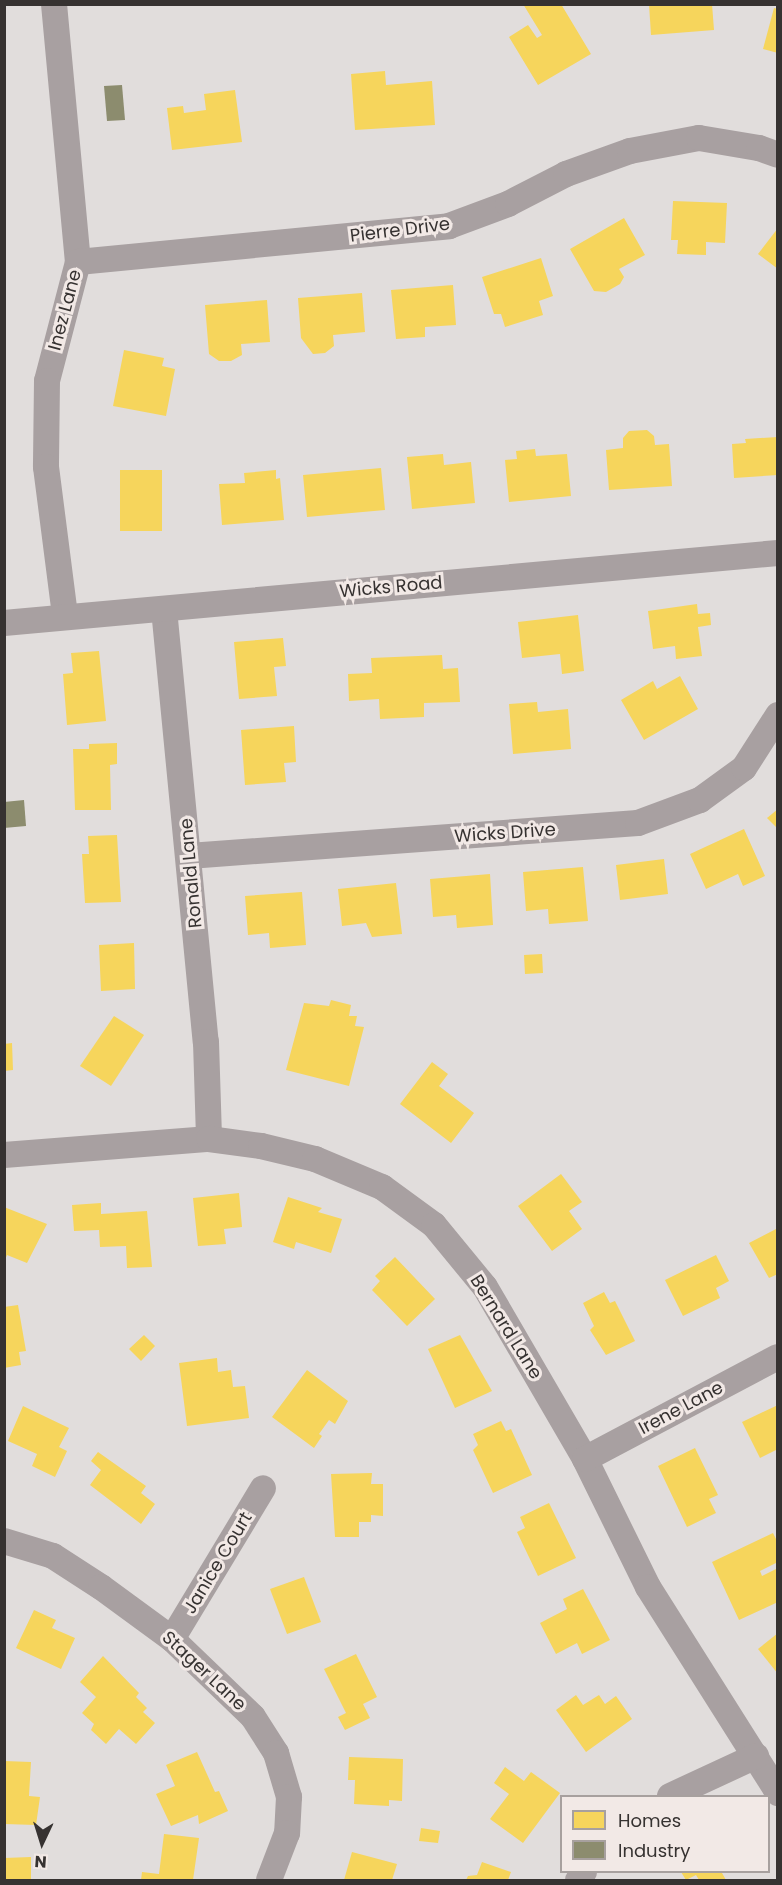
<!DOCTYPE html>
<html>
<head>
<meta charset="utf-8">
<style>
  body { margin:0 }
  #map { position:relative; width:782px; height:1885px; overflow:hidden; background:#e1dddc; font-family:Poppins,sans-serif }
  div>[style] { position:absolute }
  [style*='--x'] { left:calc(var(--x)*1px); top:calc(var(--y)*1px); width:calc(var(--w)*1px); rotate:calc(var(--a)*1deg) }
  .homes>* { inset:0; background:#f6d55c }
  .industry>* { inset:0; background:#8c8c6e }
  .minor>* { height:26px; margin:-13px; padding:0 13px; transform-origin:13px; border-radius:13px; background:#a8a0a1 }
  span { translate:-50% -50%; white-space:nowrap; text-align:center; line-height:1.15; -webkit-text-stroke:6px #f2e9e6; paint-order:stroke }
  .street-label { font-size:18px; color:#363231 }
  .frame { position:absolute; inset:0; border:6px solid #363231; pointer-events:none }
  .legend { position:absolute; left:560px; top:1795px; width:210px; height:78px; box-sizing:border-box; background:#f2e9e6; border:2px solid #a7a09e; margin:0; padding:8px 10px; list-style:none; font-size:18px; color:#363231 }
  .legend li { display:flex; align-items:center; gap:12px; height:30px }
  .legend b { width:30px; border:2px solid #a7a09e }
  .north { position:absolute; left:12px; top:1813px; width:60px; height:60px; -webkit-text-stroke:4px #f2e9e6; paint-order:stroke; rotate:184deg; font-size:16px; font-weight:700; line-height:24px; text-align:center; color:#363231 }
  .north::after { content:''; display:block; margin:auto; width:21px; height:27px; background:#363231; clip-path:polygon(50% 0,100% 100%,50% 72%,0 100%) }
</style>
</head>
<body>
<div id="map">
  <div class="homes">
    <i style="clip-path:polygon(523px 4px,561px 4px,591px 54px,538px 85px,509px 37px,528px 25px,537px 38px,542px 35px)"></i>
    <i style="clip-path:polygon(649px 4px,712px 4px,714px 30px,651px 35px)"></i>
    <i style="clip-path:polygon(774px 8px,778px 9px,778px 53px,763px 49px)"></i>
    <i style="clip-path:polygon(385px 71px,386px 85px,432px 81px,435px 125px,355px 130px,351px 74px)"></i>
    <i style="clip-path:polygon(235px 90px,242px 142px,172px 150px,167px 108px,183px 106px,184px 113px,206px 110px,204px 94px)"></i>
    <i style="clip-path:polygon(673px 201px,727px 203px,725px 243px,706px 242px,706px 255px,677px 254px,678px 240px,671px 240px)"></i>
    <i style="clip-path:polygon(624px 218px,645px 255px,619px 269px,624px 277px,620px 284px,606px 292px,594px 291px,570px 249px)"></i>
    <i style="clip-path:polygon(778px 228px,778px 269px,758px 254px)"></i>
    <i style="clip-path:polygon(541px 258px,553px 296px,539px 301px,543px 315px,505px 327px,501px 314px,494px 314px,482px 277px)"></i>
    <i style="clip-path:polygon(453px 285px,456px 325px,425px 327px,425px 337px,396px 339px,391px 290px)"></i>
    <i style="clip-path:polygon(362px 293px,365px 332px,333px 335px,334px 346px,325px 353px,313px 354px,301px 338px,298px 298px)"></i>
    <i style="clip-path:polygon(267px 300px,270px 342px,241px 344px,242px 355px,231px 361px,219px 361px,209px 354px,205px 305px)"></i>
    <i style="clip-path:polygon(124px 350px,164px 358px,162px 366px,175px 369px,166px 416px,113px 406px)"></i>
    <i style="clip-path:polygon(647px 430px,654px 436px,655px 445px,669px 444px,672px 486px,609px 490px,606px 450px,623px 448px,623px 438px,629px 431px)"></i>
    <i style="clip-path:polygon(778px 437px,778px 475px,734px 478px,732px 444px,746px 443px,745px 439px)"></i>
    <i style="clip-path:polygon(535px 449px,536px 456px,567px 454px,571px 496px,509px 502px,505px 460px,517px 459px,516px 451px)"></i>
    <i style="clip-path:polygon(443px 454px,444px 465px,471px 462px,475px 503px,412px 509px,407px 457px)"></i>
    <i style="clip-path:polygon(381px 468px,385px 510px,307px 517px,303px 475px)"></i>
    <i style="clip-path:polygon(120px 470px,162px 470px,162px 531px,120px 531px)"></i>
    <i style="clip-path:polygon(276px 470px,276px 479px,280px 478px,284px 520px,222px 525px,219px 484px,245px 483px,244px 473px)"></i>
    <i style="clip-path:polygon(697px 604px,698px 614px,710px 613px,711px 625px,698px 627px,702px 656px,676px 659px,675px 646px,653px 649px,648px 611px)"></i>
    <i style="clip-path:polygon(578px 615px,584px 671px,562px 674px,560px 654px,522px 658px,518px 622px)"></i>
    <i style="clip-path:polygon(283px 638px,286px 666px,274px 667px,277px 696px,239px 699px,234px 642px)"></i>
    <i style="clip-path:polygon(99px 651px,106px 721px,67px 725px,63px 674px,73px 673px,71px 653px)"></i>
    <i style="clip-path:polygon(442px 655px,443px 669px,458px 668px,460px 702px,424px 703px,424px 717px,380px 719px,379px 699px,349px 701px,348px 674px,372px 673px,371px 658px)"></i>
    <i style="clip-path:polygon(680px 676px,698px 709px,644px 740px,621px 700px,653px 681px,657px 689px)"></i>
    <i style="clip-path:polygon(537px 702px,538px 712px,568px 709px,571px 749px,513px 754px,509px 704px)"></i>
    <i style="clip-path:polygon(294px 726px,296px 762px,284px 763px,286px 782px,245px 785px,241px 730px)"></i>
    <i style="clip-path:polygon(117px 743px,117px 764px,110px 765px,111px 810px,75px 810px,73px 749px,89px 749px,89px 744px)"></i>
    <i style="clip-path:polygon(778px 809px,778px 829px,767px 818px)"></i>
    <i style="clip-path:polygon(744px 829px,765px 876px,743px 886px,738px 874px,706px 889px,690px 854px)"></i>
    <i style="clip-path:polygon(117px 835px,121px 902px,85px 903px,82px 854px,89px 854px,88px 836px)"></i>
    <i style="clip-path:polygon(664px 859px,668px 894px,620px 900px,616px 865px)"></i>
    <i style="clip-path:polygon(583px 867px,588px 921px,549px 924px,548px 909px,526px 911px,523px 872px)"></i>
    <i style="clip-path:polygon(490px 874px,493px 925px,457px 928px,456px 915px,433px 917px,430px 879px)"></i>
    <i style="clip-path:polygon(396px 883px,402px 934px,372px 937px,366px 923px,342px 926px,338px 889px)"></i>
    <i style="clip-path:polygon(302px 892px,306px 945px,270px 948px,269px 933px,248px 935px,245px 896px)"></i>
    <i style="clip-path:polygon(134px 943px,135px 989px,101px 991px,99px 945px)"></i>
    <i style="clip-path:polygon(542px 954px,543px 973px,525px 974px,524px 955px)"></i>
    <i style="clip-path:polygon(331px 1000px,351px 1005px,349px 1016px,357px 1016px,355px 1026px,364px 1027px,349px 1086px,286px 1070px,304px 1003px,329px 1006px)"></i>
    <i style="clip-path:polygon(114px 1016px,144px 1035px,111px 1086px,80px 1066px)"></i>
    <i style="clip-path:polygon(12px 1043px,13px 1070px,4px 1071px,4px 1044px)"></i>
    <i style="clip-path:polygon(432px 1062px,448px 1074px,439px 1086px,474px 1113px,451px 1143px,400px 1104px)"></i>
    <i style="clip-path:polygon(561px 1174px,582px 1202px,569px 1211px,582px 1229px,552px 1251px,518px 1206px)"></i>
    <i style="clip-path:polygon(239px 1193px,242px 1227px,224px 1229px,226px 1244px,198px 1246px,193px 1198px)"></i>
    <i style="clip-path:polygon(288px 1197px,322px 1208px,318px 1212px,342px 1219px,331px 1253px,296px 1242px,294px 1249px,273px 1242px)"></i>
    <i style="clip-path:polygon(101px 1203px,101px 1214px,147px 1211px,152px 1267px,127px 1268px,126px 1246px,100px 1247px,99px 1230px,74px 1231px,72px 1205px)"></i>
    <i style="clip-path:polygon(4px 1207px,47px 1224px,27px 1263px,7px 1255px,4px 1262px)"></i>
    <i style="clip-path:polygon(778px 1228px,778px 1274px,769px 1278px,749px 1243px)"></i>
    <i style="clip-path:polygon(716px 1255px,729px 1281px,716px 1288px,720px 1298px,683px 1316px,665px 1280px)"></i>
    <i style="clip-path:polygon(395px 1257px,435px 1299px,407px 1326px,372px 1290px,380px 1281px,375px 1276px)"></i>
    <i style="clip-path:polygon(604px 1292px,610px 1303px,615px 1301px,635px 1341px,606px 1355px,590px 1330px,594px 1326px,583px 1303px)"></i>
    <i style="clip-path:polygon(18px 1305px,26px 1351px,19px 1352px,21px 1365px,4px 1368px,4px 1307px)"></i>
    <i style="clip-path:polygon(144px 1335px,155px 1346px,141px 1361px,129px 1349px)"></i>
    <i style="clip-path:polygon(460px 1335px,492px 1391px,455px 1408px,428px 1349px)"></i>
    <i style="clip-path:polygon(217px 1358px,218px 1372px,231px 1370px,233px 1387px,245px 1386px,249px 1418px,187px 1426px,179px 1363px)"></i>
    <i style="clip-path:polygon(307px 1370px,348px 1401px,335px 1424px,329px 1420px,319px 1434px,322px 1436px,314px 1448px,272px 1417px)"></i>
    <i style="clip-path:polygon(778px 1405px,778px 1449px,760px 1458px,742px 1422px)"></i>
    <i style="clip-path:polygon(23px 1406px,69px 1428px,59px 1447px,67px 1451px,55px 1477px,32px 1466px,37px 1454px,8px 1441px)"></i>
    <i style="clip-path:polygon(501px 1421px,506px 1431px,511px 1429px,532px 1475px,493px 1493px,473px 1450px,478px 1445px,473px 1434px)"></i>
    <i style="clip-path:polygon(695px 1448px,718px 1495px,709px 1499px,716px 1513px,687px 1527px,658px 1466px)"></i>
    <i style="clip-path:polygon(98px 1452px,146px 1486px,141px 1493px,155px 1504px,141px 1524px,90px 1485px,101px 1470px,91px 1461px)"></i>
    <i style="clip-path:polygon(372px 1473px,371px 1484px,383px 1484px,383px 1516px,371px 1515px,371px 1522px,359px 1522px,359px 1537px,335px 1537px,331px 1474px)"></i>
    <i style="clip-path:polygon(549px 1503px,576px 1558px,538px 1576px,517px 1532px,525px 1528px,520px 1517px)"></i>
    <i style="clip-path:polygon(773px 1533px,778px 1543px,778px 1562px,760px 1571px,762px 1576px,778px 1568px,778px 1602px,739px 1620px,712px 1562px)"></i>
    <i style="clip-path:polygon(304px 1577px,321px 1622px,287px 1634px,270px 1589px)"></i>
    <i style="clip-path:polygon(583px 1589px,610px 1640px,582px 1654px,577px 1643px,556px 1654px,540px 1623px,567px 1609px,563px 1599px)"></i>
    <i style="clip-path:polygon(34px 1610px,56px 1620px,52px 1628px,75px 1638px,61px 1669px,16px 1648px)"></i>
    <i style="clip-path:polygon(778px 1633px,778px 1674px,758px 1649px)"></i>
    <i style="clip-path:polygon(356px 1654px,377px 1697px,363px 1704px,370px 1718px,345px 1730px,338px 1717px,346px 1713px,324px 1669px)"></i>
    <i style="clip-path:polygon(103px 1656px,139px 1693px,136px 1697px,147px 1708px,143px 1712px,155px 1723px,136px 1744px,119px 1729px,106px 1744px,91px 1730px,94px 1724px,82px 1713px,96px 1697px,80px 1682px)"></i>
    <i style="clip-path:polygon(576px 1695px,583px 1705px,599px 1695px,605px 1704px,616px 1696px,632px 1719px,586px 1752px,556px 1710px)"></i>
    <i style="clip-path:polygon(197px 1752px,215px 1792px,219px 1791px,228px 1811px,199px 1824px,198px 1815px,171px 1826px,156px 1794px,175px 1786px,166px 1765px)"></i>
    <i style="clip-path:polygon(349px 1757px,403px 1759px,402px 1801px,389px 1800px,389px 1806px,354px 1804px,355px 1780px,348px 1780px)"></i>
    <i style="clip-path:polygon(4px 1761px,31px 1762px,29px 1796px,40px 1797px,36px 1825px,4px 1824px)"></i>
    <i style="clip-path:polygon(505px 1767px,524px 1781px,531px 1772px,560px 1793px,523px 1843px,490px 1819px,509px 1794px,494px 1783px)"></i>
    <i style="clip-path:polygon(421px 1828px,440px 1831px,438px 1843px,419px 1841px)"></i>
    <i style="clip-path:polygon(164px 1834px,199px 1838px,193px 1880px,141px 1880px,142px 1872px,159px 1874px)"></i>
    <i style="clip-path:polygon(352px 1852px,397px 1864px,392px 1880px,344px 1880px)"></i>
    <i style="clip-path:polygon(31px 1857px,31px 1880px,4px 1880px,4px 1858px)"></i>
    <i style="clip-path:polygon(482px 1862px,511px 1872px,508px 1880px,466px 1880px,468px 1876px,477px 1875px)"></i>
    <i style="clip-path:polygon(681px 1872px,725px 1872px,722px 1873px,726px 1880px,699px 1880px,696px 1875px,686px 1880px)"></i>
  </div>
  <div class="industry">
    <i style="clip-path:polygon(122px 85px,125px 120px,107px 121px,104px 86px)"></i>
    <i style="clip-path:polygon(24px 800px,26px 826px,4px 828px,4px 802px)"></i>
  </div>
  <div class="minor">
    <i style="--x:54;--y:4;--w:259;--a:84.7"></i>
    <i style="--x:78;--y:262;--w:123;--a:104.6"></i>
    <i style="--x:47;--y:381;--w:86;--a:90.7"></i>
    <i style="--x:46;--y:467;--w:149;--a:82.7"></i>
    <i style="--x:78;--y:262;--w:373;--a:-5.5"></i>
    <i style="--x:449;--y:226;--w:63;--a:-20.4"></i>
    <i style="--x:508;--y:204;--w:65;--a:-27.3"></i>
    <i style="--x:566;--y:174;--w:68;--a:-19.8"></i>
    <i style="--x:630;--y:151;--w:70;--a:-10.7"></i>
    <i style="--x:699;--y:138;--w:61;--a:9.5"></i>
    <i style="--x:759;--y:148;--w:20;--a:20"></i>
    <i style="--x:164;--y:609;--w:435;--a:84.5"></i>
    <i style="--x:206;--y:1042;--w:97;--a:88.2"></i>
    <i style="--x:4;--y:623;--w:777;--a:-5.17"></i>
    <i style="--x:189;--y:856;--w:450;--a:-4.2"></i>
    <i style="--x:638;--y:823;--w:66;--a:-20.4"></i>
    <i style="--x:700;--y:800;--w:54;--a:-36"></i>
    <i style="--x:744;--y:768;--w:63;--a:-57.3"></i>
    <i style="--x:4;--y:1155;--w:206;--a:-4.5"></i>
    <i style="--x:209;--y:1139;--w:52;--a:7.7"></i>
    <i style="--x:261;--y:1146;--w:56;--a:13.5"></i>
    <i style="--x:315;--y:1159;--w:73;--a:22.7"></i>
    <i style="--x:382;--y:1187;--w:64;--a:36.2"></i>
    <i style="--x:434;--y:1225;--w:80;--a:50.6"></i>
    <i style="--x:485;--y:1287;--w:199;--a:59.8"></i>
    <i style="--x:585;--y:1459;--w:143;--a:63.8"></i>
    <i style="--x:648;--y:1587;--w:244;--a:57.7"></i>
    <i style="--x:585;--y:1459;--w:218;--a:-27.9"></i>
    <i style="--x:4;--y:1541;--w:51;--a:17"></i>
    <i style="--x:53;--y:1556;--w:57;--a:32.9"></i>
    <i style="--x:101;--y:1587;--w:88;--a:36.2"></i>
    <i style="--x:172;--y:1639;--w:112;--a:43.9"></i>
    <i style="--x:253;--y:1717;--w:43;--a:57.4"></i>
    <i style="--x:276;--y:1753;--w:46;--a:73.5"></i>
    <i style="--x:289;--y:1797;--w:36;--a:93"></i>
    <i style="--x:287;--y:1833;--w:50;--a:111"></i>
    <i style="--x:172;--y:1639;--w:176;--a:-58.9"></i>
    <i style="--x:670;--y:1796;--w:95;--a:-24.9"></i>
    <i style="--x:578;--y:1880;--w:10;--a:-53"></i>
  </div>
  <div class="street-label">
    <span style="left:400px;top:230px;rotate:-7deg">Pierre Drive</span>
    <span style="left:65px;top:310px;rotate:-75deg">Inez Lane</span>
    <span style="left:391px;top:587px;rotate:-5deg">Wicks Road</span>
    <span style="left:505px;top:833px;rotate:-4deg">Wicks Drive</span>
    <span style="left:191px;top:873px;rotate:-95deg">Ronald Lane</span>
    <span style="left:506px;top:1327px;rotate:58deg">Bernard Lane</span>
    <span style="left:681px;top:1408px;rotate:-28deg">Irene Lane</span>
    <span style="left:218px;top:1563px;rotate:-59deg">Janice Court</span>
    <span style="left:204px;top:1671px;rotate:43deg">Stager Lane</span>
  </div>
  <div class="frame"></div>
  <ul class="legend">
  <li><b style="height:16px;background:#f6d55c"></b>Homes</li>
  <li><b style="height:16px;background:#8c8c6e"></b>Industry</li>
  </ul>
  <div class="north">N</div>
</div>
</body>
</html>
